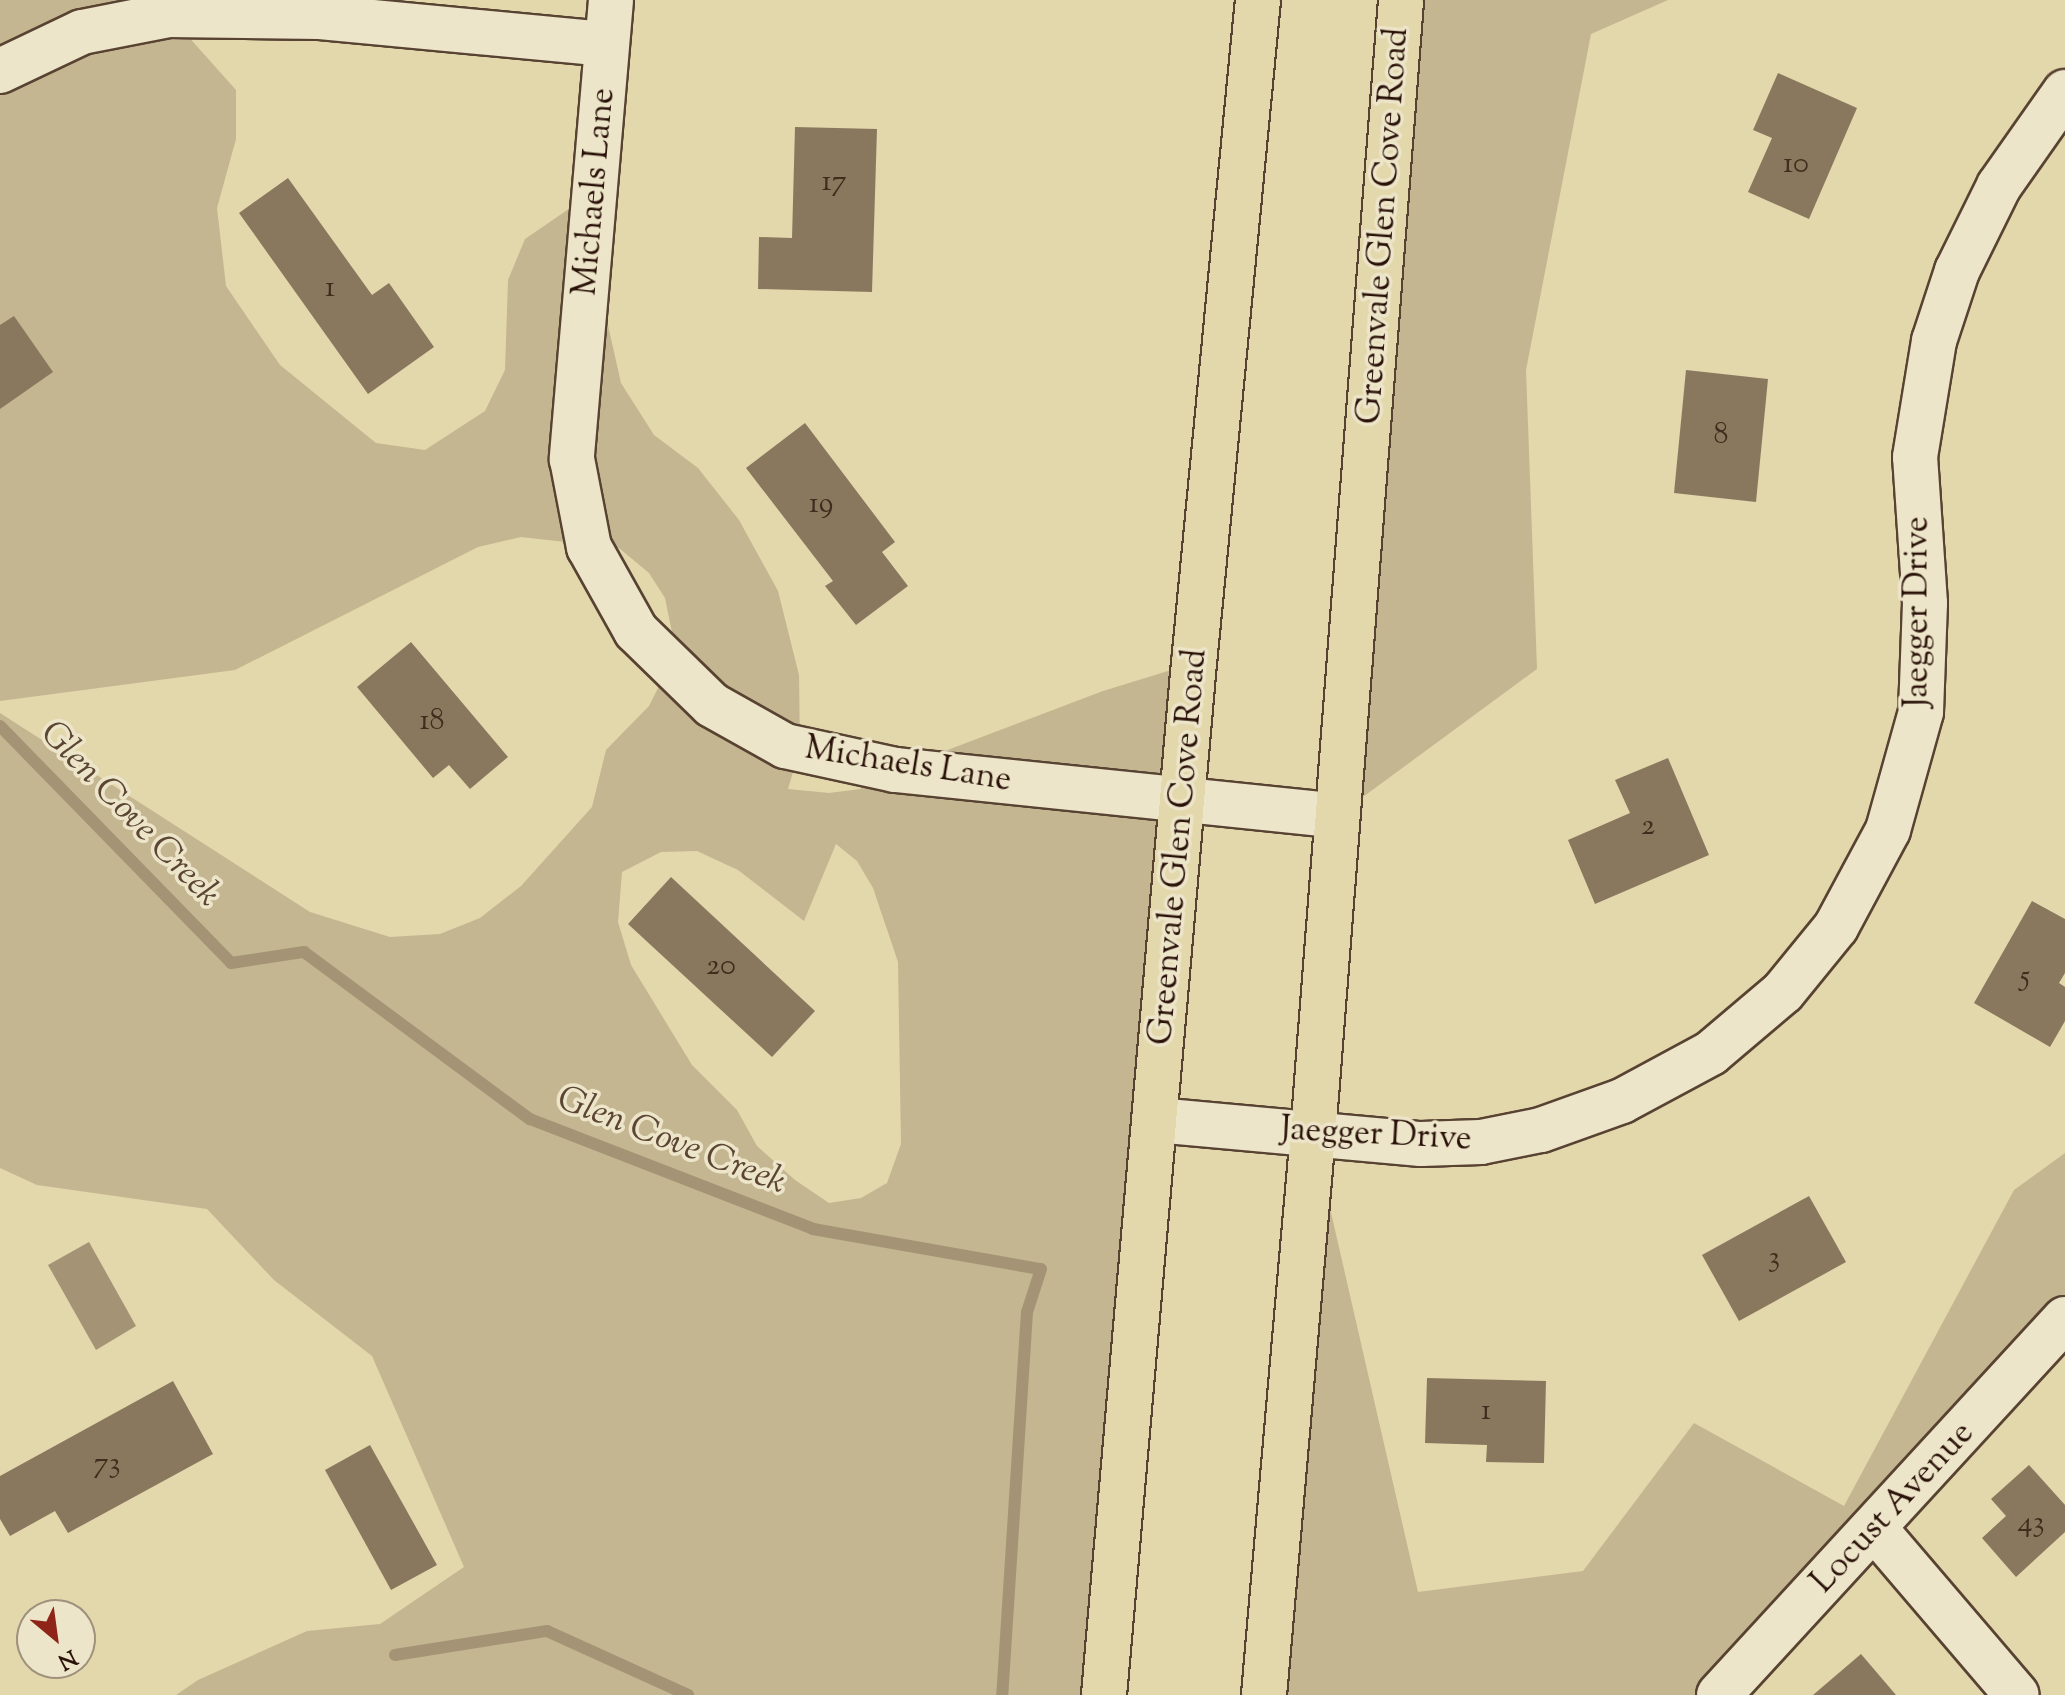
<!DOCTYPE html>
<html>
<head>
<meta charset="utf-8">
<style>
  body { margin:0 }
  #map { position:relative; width:2065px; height:1695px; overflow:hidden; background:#e3d7ac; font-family:"Sorts Mill Goudy",serif }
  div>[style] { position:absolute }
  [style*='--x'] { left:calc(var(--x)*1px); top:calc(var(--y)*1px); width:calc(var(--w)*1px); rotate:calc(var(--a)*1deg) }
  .green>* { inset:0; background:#c4b690 }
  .water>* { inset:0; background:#a49475 }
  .stream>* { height:12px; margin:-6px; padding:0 6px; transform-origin:6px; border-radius:6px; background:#a49475 }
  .building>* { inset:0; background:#8a785e }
  .roads { filter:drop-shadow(2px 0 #584332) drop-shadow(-2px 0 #584332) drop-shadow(0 2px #584332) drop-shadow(0 -2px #584332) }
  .minor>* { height:44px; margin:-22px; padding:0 22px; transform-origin:22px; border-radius:22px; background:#ede5c9 }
  .major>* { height:44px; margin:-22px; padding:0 22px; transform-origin:22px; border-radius:22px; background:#e3d7ac }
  span { translate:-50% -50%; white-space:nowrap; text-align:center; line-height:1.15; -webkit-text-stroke:7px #ede5c9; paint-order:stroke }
  .number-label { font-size:30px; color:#422c1e }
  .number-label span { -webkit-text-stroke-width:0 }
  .street-label { font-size:34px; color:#2a1209 }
  .water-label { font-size:36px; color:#5b4634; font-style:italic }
  .north { position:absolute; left:16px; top:1599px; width:80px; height:80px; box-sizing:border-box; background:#ede5c9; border:2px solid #9f917c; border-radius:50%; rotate:151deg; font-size:22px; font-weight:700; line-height:32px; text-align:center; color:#2a1209 }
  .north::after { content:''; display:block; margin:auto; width:28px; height:36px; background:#8f2418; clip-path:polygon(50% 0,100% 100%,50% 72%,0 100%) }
</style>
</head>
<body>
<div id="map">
  <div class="green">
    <i style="clip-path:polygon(evenodd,0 0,138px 0,169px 15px,236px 90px,236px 139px,217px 208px,226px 286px,280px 365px,376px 443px,425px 450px,485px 411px,505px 370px,508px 280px,525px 239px,595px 191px,605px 312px,621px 383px,654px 435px,698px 468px,739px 520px,778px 591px,799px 675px,800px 748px,788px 789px,829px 793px,860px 789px,895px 770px,1103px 691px,1194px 663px,1104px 1695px,176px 1695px,198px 1680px,307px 1631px,380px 1624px,464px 1567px,372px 1356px,274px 1280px,207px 1209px,37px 1185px,0 1168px,0 713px,310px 912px,390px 937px,440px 934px,480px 918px,521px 886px,592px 807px,606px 750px,649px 706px,676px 652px,665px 598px,649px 573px,619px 548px,521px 537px,478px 547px,235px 670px,0 701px,0 0,836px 844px,857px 861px,873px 888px,898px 962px,901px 1144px,887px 1183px,861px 1198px,829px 1203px,795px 1180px,757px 1146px,737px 1110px,692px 1065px,631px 965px,618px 922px,622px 872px,661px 852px,697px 851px,738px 870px,804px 921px,836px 844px)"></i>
    <i style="clip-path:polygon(1401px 0,1668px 0,1591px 34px,1526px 370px,1537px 669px,1337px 816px)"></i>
    <i style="clip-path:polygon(1313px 1134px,1418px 1592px,1583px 1571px,1694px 1423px,1844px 1506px,2014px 1190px,2065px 1153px,2065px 1319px,1719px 1695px,1264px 1695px)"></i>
  </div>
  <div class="water">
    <i style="clip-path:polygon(89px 1242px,136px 1326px,96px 1350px,48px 1265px)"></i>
  </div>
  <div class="stream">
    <i style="--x:0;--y:726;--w:331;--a:45.7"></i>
    <i style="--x:231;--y:963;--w:74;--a:-8.6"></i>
    <i style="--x:304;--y:952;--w:281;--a:36.5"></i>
    <i style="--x:530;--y:1119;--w:304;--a:21.2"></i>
    <i style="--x:813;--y:1229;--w:231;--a:10"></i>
    <i style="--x:1041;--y:1269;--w:45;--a:108"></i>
    <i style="--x:1027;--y:1312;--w:384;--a:93.7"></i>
    <i style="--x:395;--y:1655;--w:154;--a:-9"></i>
    <i style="--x:547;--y:1631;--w:155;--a:24.4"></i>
  </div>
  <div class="building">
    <i style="clip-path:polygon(1778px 73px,1857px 108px,1809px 219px,1748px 192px,1772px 138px,1753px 130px)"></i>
    <i style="clip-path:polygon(795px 127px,877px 129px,872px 292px,758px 289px,759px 237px,792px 238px)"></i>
    <i style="clip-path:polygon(288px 178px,372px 295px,389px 283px,434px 347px,368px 394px,239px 213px)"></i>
    <i style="clip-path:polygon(14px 316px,53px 372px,0 409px,0 325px)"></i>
    <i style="clip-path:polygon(1686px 370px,1768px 379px,1756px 502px,1674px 493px)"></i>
    <i style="clip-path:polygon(805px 423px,895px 542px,882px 552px,908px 586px,856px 625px,825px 586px,833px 581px,746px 468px)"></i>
    <i style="clip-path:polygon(411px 642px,508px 757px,470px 789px,449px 765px,433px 778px,357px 687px)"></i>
    <i style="clip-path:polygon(1668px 758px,1709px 855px,1595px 904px,1568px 840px,1630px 813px,1615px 780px)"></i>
    <i style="clip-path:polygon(671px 877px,815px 1011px,772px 1057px,628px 924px)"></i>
    <i style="clip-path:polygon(2032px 901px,2065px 919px,2065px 973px,2059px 983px,2065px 987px,2065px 1021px,2050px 1047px,1974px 1003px)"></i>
    <i style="clip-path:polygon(1809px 1196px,1846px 1262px,1739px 1321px,1702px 1255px)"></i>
    <i style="clip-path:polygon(1427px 1378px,1546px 1381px,1544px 1463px,1486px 1462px,1487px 1445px,1425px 1443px)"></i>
    <i style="clip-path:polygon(173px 1381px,213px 1454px,68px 1533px,55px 1511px,10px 1536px,0 1519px,0 1476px)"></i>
    <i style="clip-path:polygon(370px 1445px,437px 1565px,391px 1590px,325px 1470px)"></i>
    <i style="clip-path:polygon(2029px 1465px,2065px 1505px,2065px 1532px,2016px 1577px,1982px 1538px,2006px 1516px,1991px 1499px)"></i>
    <i style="clip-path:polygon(1861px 1654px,1896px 1695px,1813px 1695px)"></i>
  </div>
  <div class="roads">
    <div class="minor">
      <i style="--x:611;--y:0;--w:461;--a:94.9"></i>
      <i style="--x:572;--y:459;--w:90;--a:79.1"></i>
      <i style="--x:589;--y:547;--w:96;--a:60.8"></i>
      <i style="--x:636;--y:631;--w:106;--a:44.2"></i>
      <i style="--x:712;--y:705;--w:84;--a:29.3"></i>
      <i style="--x:785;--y:746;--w:113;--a:12.3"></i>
      <i style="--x:895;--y:770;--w:444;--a:5.9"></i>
      <i style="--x:0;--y:71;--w:91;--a:-25.4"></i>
      <i style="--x:82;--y:32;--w:89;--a:-11.1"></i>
      <i style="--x:169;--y:15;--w:151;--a:0.8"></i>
      <i style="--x:320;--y:17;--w:288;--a:5.4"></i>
      <i style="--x:1156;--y:1120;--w:266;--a:5.2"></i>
      <i style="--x:1421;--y:1144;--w:60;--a:-1.9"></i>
      <i style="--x:1481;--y:1142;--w:61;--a:-11.3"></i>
      <i style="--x:1541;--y:1130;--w:86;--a:-19.7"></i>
      <i style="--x:1622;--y:1101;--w:101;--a:-28.3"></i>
      <i style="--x:1711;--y:1053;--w:94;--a:-40.3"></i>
      <i style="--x:1783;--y:992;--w:84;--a:-50.8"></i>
      <i style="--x:1836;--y:927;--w:110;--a:-61.8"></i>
      <i style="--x:1888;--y:830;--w:123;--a:-74.4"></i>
      <i style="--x:1921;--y:712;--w:109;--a:-87.9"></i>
      <i style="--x:1925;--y:603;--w:146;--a:-93.9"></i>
      <i style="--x:1915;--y:457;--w:118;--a:-80.7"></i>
      <i style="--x:1934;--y:341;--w:74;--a:-71.8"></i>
      <i style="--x:1957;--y:271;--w:95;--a:-63.7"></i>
      <i style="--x:1999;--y:186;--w:115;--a:-54.9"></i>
      <i style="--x:1875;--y:1529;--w:218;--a:49.5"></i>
      <i style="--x:1719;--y:1695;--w:511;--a:-47.38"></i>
    </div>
    <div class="major">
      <i style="--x:1104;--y:1695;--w:1036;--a:-85.02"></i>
      <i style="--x:1194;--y:663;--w:666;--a:-84.49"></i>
      <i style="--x:1264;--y:1695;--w:563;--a:-85.01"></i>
      <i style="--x:1313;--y:1134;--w:1137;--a:-85.56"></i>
    </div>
  </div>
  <div class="number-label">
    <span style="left:1796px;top:165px">10</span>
    <span style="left:834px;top:183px">17</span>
    <span style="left:330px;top:289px">1</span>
    <span style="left:1721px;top:436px">8</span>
    <span style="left:821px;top:505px">19</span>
    <span style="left:432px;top:722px">18</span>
    <span style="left:1648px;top:827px">2</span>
    <span style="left:721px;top:967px">20</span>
    <span style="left:2025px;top:978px">5</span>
    <span style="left:1774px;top:1259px">3</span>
    <span style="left:1486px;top:1412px">1</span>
    <span style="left:107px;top:1465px">73</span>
    <span style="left:2031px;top:1524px">43</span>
  </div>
  <div class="street-label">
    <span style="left:595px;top:192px;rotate:-85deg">Michaels Lane</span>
    <span style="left:1384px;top:226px;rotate:-86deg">Greenvale Glen Cove Road</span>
    <span style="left:1918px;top:612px;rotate:-90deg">Jaegger Drive</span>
    <span style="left:908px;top:765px;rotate:9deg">Michaels Lane</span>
    <span style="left:1179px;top:847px;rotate:-85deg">Greenvale Glen Cove Road</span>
    <span style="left:1376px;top:1135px;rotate:3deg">Jaegger Drive</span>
    <span style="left:1893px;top:1508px;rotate:-47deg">Locust Avenue</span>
  </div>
  <div class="water-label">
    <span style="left:129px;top:815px;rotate:46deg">Glen Cove Creek</span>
    <span style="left:671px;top:1142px;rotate:21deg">Glen Cove Creek</span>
  </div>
  <div class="north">N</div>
</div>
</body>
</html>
